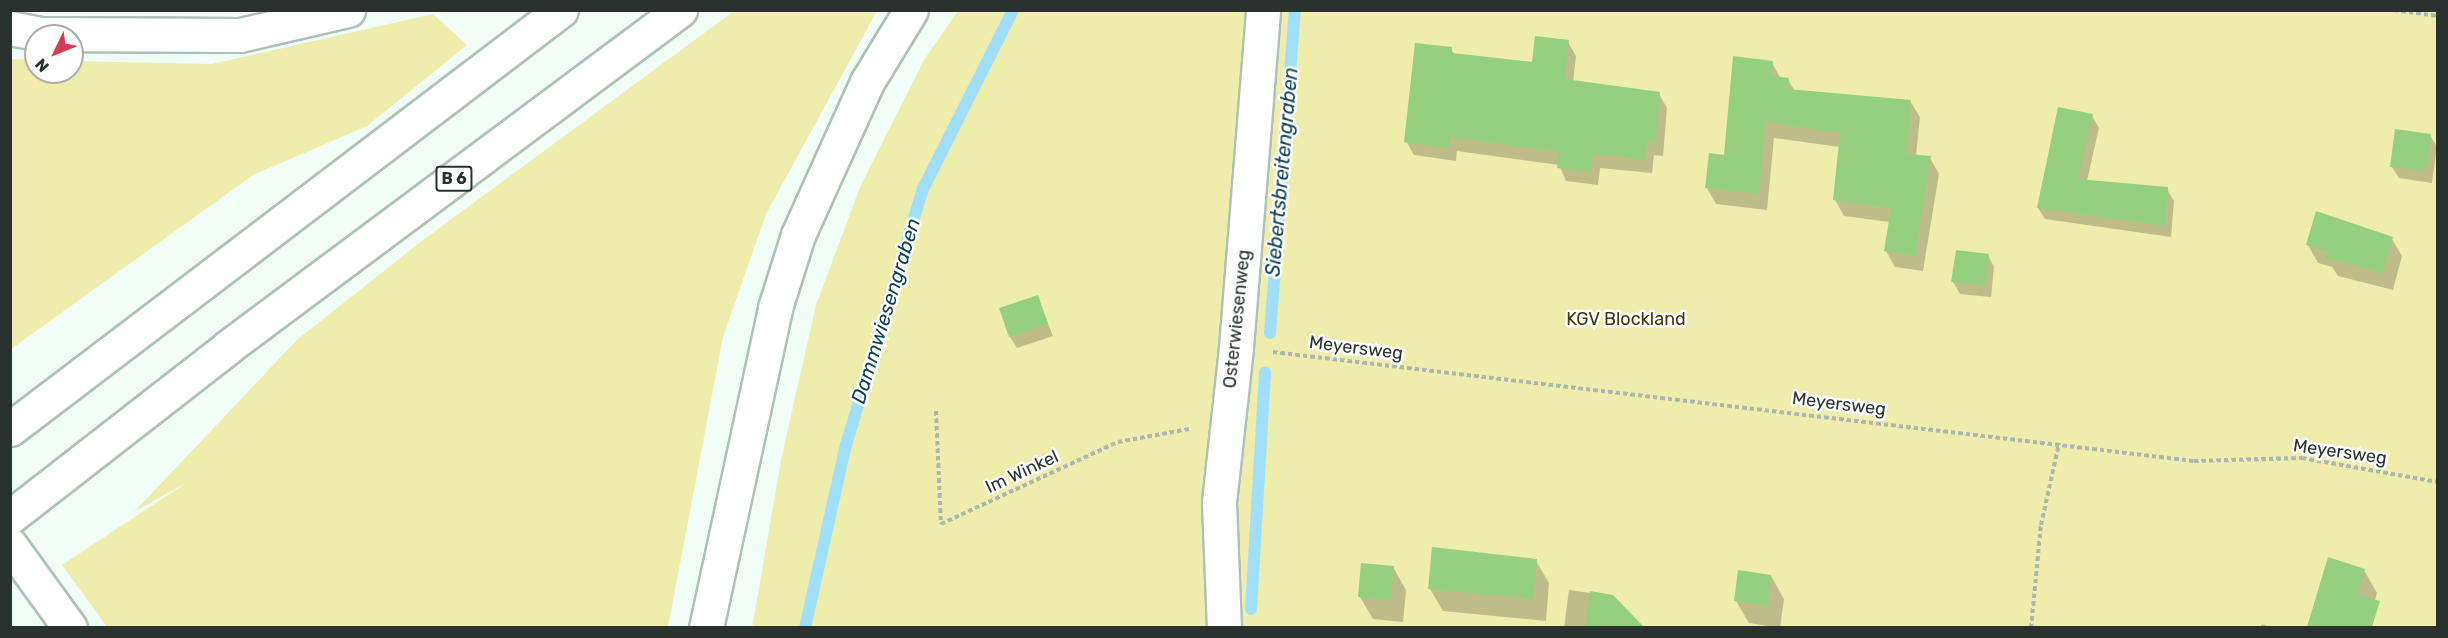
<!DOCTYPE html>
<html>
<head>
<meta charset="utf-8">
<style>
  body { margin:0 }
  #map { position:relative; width:2448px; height:638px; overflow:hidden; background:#f1fef8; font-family:Rubik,sans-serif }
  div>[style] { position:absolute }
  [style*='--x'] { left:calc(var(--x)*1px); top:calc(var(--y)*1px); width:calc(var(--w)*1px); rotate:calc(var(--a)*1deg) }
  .green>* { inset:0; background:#eeedac }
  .shadow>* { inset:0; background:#0003 }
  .stream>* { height:12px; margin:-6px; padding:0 6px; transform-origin:6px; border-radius:6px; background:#a0dffc }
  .building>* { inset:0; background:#94d07f }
  .path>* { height:4px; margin-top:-2px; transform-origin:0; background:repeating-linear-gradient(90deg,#acb7b2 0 4.5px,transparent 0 7.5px) }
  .roads { filter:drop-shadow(2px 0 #adc1b8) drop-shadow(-2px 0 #adc1b8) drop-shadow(0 2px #adc1b8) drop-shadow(0 -2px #adc1b8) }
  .minor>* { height:33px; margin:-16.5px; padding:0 16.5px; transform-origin:16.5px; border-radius:16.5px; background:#fff }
  .highway>* { height:33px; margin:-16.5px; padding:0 16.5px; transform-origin:16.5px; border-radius:16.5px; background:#fff }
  span { translate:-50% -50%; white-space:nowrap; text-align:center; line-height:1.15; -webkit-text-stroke:5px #fff; paint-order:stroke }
  .shield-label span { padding:2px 4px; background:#fff; border:2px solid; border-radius:4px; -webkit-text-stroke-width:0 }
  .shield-label { font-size:16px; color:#2a322f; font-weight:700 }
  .street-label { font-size:18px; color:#2a322f }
  .park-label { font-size:18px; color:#3c3b0f }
  .water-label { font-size:20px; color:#0c4155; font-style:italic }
  .frame { position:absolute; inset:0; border:12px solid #2a322f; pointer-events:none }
  .north { position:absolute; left:24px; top:24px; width:60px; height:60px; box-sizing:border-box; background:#fff; border:2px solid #aaadac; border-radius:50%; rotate:227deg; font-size:16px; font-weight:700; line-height:24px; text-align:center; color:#2a322f }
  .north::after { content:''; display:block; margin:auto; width:21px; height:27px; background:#cf3f53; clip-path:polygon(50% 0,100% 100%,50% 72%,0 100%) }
</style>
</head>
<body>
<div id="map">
  <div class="green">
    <i style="clip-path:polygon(734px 11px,877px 11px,766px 214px,723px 337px,668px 627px,107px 627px,62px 565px,186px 483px,134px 512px,297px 340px,419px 243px)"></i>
    <i style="clip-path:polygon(958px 11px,2437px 11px,2437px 627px,752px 628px,782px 455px,816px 305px,860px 187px,924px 60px)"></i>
    <i style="clip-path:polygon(433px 14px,467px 45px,367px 126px,253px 175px,11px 349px,11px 59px,36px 60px,36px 72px,72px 72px,72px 61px,212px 64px)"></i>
  </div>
  <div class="shadow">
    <i style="clip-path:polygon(1568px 42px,1576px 56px,1573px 82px,1659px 94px,1667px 108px,1663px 156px,1654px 155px,1652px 173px,1600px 168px,1598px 185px,1566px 181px,1559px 165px,1457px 151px,1456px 161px,1414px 155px,1406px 141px,1451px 49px,1455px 55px,1533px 63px)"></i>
    <i style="clip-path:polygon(1772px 63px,1781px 79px,1788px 80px,1795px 91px,1910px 101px,1920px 117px,1916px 156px,1930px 158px,1939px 174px,1923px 271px,1895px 267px,1886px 251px,1890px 222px,1844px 216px,1835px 200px,1840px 147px,1774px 138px,1767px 210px,1716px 204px,1707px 188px)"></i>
    <i style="clip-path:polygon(2092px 116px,2099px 128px,2087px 181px,2167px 189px,2174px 201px,2171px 237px,2045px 219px,2038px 208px)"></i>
    <i style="clip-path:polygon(2430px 135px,2437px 147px,2432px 183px,2399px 178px,2392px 167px)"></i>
    <i style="clip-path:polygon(2392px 239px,2402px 256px,2393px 290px,2338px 276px,2332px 267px,2318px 263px,2308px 245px)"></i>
    <i style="clip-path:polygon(1988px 255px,1994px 267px,1991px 297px,1960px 294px,1953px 282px)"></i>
    <i style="clip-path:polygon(1037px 296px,1053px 336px,1017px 348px,1010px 337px)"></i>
    <i style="clip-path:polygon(1536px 561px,1549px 583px,1546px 621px,1443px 611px,1430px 589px)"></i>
    <i style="clip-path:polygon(1393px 567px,1406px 590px,1403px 622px,1373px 619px,1360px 597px)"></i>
    <i style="clip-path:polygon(2364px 570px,2377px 593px,2367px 628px,2326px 628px,2315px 608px)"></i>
    <i style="clip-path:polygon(1771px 576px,1784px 599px,1780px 628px,1749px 623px,1736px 601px)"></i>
    <i style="clip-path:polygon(1569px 590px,1612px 596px,1637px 628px,1564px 628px)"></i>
    <i style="clip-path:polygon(2262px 624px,2272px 628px,2260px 628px)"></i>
  </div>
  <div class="stream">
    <i style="--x:1270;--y:333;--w:324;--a:-85.6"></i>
    <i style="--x:1251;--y:609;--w:237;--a:-86.6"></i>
    <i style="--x:805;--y:628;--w:188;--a:-77.4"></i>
    <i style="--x:846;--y:445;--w:267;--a:-73.3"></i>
    <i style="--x:923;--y:189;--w:200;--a:-63.3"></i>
  </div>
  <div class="building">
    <i style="clip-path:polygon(1535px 36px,1569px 40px,1565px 79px,1660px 92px,1656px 142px,1647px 141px,1645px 160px,1593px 154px,1590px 172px,1557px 168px,1559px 152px,1450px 137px,1449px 148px,1404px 142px,1415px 43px,1452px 47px,1452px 53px,1532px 62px)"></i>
    <i style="clip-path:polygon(1733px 56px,1773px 61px,1771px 76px,1789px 78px,1788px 89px,1911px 100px,1907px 154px,1931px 156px,1915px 256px,1884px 251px,1891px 208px,1833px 200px,1840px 133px,1765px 122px,1759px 194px,1705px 188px,1709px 153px,1724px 155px)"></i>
    <i style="clip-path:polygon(2058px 107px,2093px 114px,2078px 179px,2168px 187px,2165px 226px,2037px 208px)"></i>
    <i style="clip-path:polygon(2395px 129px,2431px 134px,2426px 171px,2390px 167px)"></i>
    <i style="clip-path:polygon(2316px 211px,2393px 237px,2383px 273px,2326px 258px,2328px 251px,2306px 245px)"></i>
    <i style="clip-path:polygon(1956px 250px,1989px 254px,1985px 286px,1951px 282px)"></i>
    <i style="clip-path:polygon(1038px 295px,1048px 324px,1009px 337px,999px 308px)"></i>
    <i style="clip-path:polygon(1432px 547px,1537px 559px,1533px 599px,1428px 589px)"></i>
    <i style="clip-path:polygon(2328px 557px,2365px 569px,2357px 595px,2380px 601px,2372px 627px,2307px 627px)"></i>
    <i style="clip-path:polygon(1361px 563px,1394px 566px,1391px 600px,1358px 597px)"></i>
    <i style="clip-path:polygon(1738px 570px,1771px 575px,1768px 606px,1734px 601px)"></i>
    <i style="clip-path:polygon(1590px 591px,1613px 595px,1644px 627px,1585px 627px)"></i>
  </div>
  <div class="path">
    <i style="--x:2394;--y:10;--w:44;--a:7.8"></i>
    <i style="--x:1273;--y:352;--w:927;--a:6.75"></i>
    <i style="--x:2194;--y:461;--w:108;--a:-1.6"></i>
    <i style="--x:2302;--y:458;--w:138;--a:10"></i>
    <i style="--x:936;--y:411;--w:113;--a:87.5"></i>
    <i style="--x:941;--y:524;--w:195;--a:-24.9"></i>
    <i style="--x:1118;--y:442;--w:72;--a:-10.4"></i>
    <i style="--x:2031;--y:628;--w:103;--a:-84.5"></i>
    <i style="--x:2041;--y:525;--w:84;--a:-77.6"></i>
  </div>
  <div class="roads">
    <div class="minor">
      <i style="--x:10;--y:545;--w:102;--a:54.1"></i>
      <i style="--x:1224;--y:628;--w:126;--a:-92.3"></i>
      <i style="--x:1219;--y:502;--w:156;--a:-83.7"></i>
      <i style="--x:1236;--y:347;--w:338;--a:-85.4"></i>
    </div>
    <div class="highway">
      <i style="--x:10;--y:28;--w:32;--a:11"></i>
      <i style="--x:41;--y:34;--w:199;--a:0.3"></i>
      <i style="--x:240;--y:35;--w:111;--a:-13"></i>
      <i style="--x:10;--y:429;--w:692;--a:-37.25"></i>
      <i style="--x:10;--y:517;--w:276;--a:-37.9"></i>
      <i style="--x:228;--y:347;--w:564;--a:-36.71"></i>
      <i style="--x:706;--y:628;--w:327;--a:-77.8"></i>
      <i style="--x:775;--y:308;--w:77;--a:-72.5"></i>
      <i style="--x:798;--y:235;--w:168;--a:-65.7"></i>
      <i style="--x:867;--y:82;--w:84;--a:-58.6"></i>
    </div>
  </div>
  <div class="shield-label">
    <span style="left:454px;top:179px">B 6</span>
  </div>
  <div class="street-label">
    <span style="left:1237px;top:319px;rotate:-84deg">Osterwiesenweg</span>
    <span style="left:1356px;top:348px;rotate:7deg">Meyersweg</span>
    <span style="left:1839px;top:404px;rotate:7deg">Meyersweg</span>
    <span style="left:2340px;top:452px;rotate:8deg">Meyersweg</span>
    <span style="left:1022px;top:472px;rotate:-25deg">Im Winkel</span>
  </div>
  <div class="park-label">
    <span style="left:1626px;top:319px">KGV Blockland</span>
  </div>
  <div class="water-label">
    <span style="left:1282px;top:172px;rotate:-85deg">Siebertsbreitengraben</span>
    <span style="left:886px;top:311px;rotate:-73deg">Dammwiesengraben</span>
  </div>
  <div class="frame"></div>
  <div class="north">N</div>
</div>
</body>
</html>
